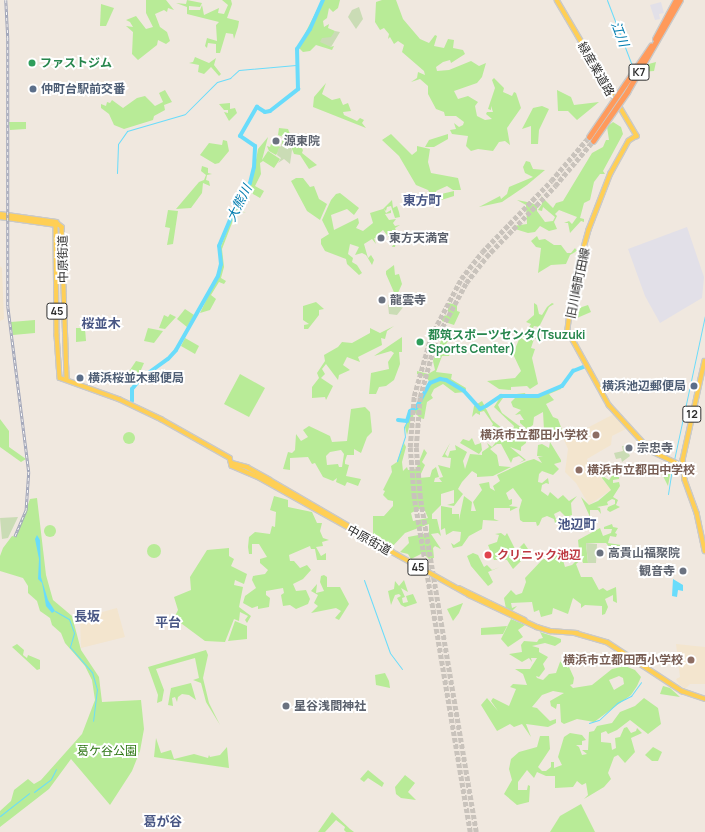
<!DOCTYPE html>
<html>
<head>
<meta charset="utf-8">
<style>
  body { margin:0 }
  #map { position:relative; width:705px; height:832px; overflow:hidden; background:#f0e8df; font-family:Manrope,"Noto Sans JP",sans-serif }
  div>[style] { position:absolute }
  [style*='--x'] { left:calc(var(--x)*1px); top:calc(var(--y)*1px); width:calc(var(--w)*1px); rotate:calc(var(--a)*1deg) }
  .industrial>* { inset:0; background:#e2e0e8 }
  .education>* { inset:0; background:#f3e5ce }
  .green>* { inset:0; background:#b8eb97 }
  .round { border-radius:50% }
  .cemetery>* { inset:0; background:#cadcb5 }
  .water>* { inset:0; background:#69dcfb }
  .stream>* { height:1px; margin:-0.5px; padding:0 0.5px; transform-origin:0.5px; border-radius:0.5px; background:#69dcfb }
  .river>* { height:4px; margin:-2px; padding:0 2px; transform-origin:2px; border-radius:2px; background:#69dcfb }
  .highway-tunnel>* { height:4.5px; margin-top:-2.25px; transform-origin:0; background:repeating-linear-gradient(90deg,#c9c3bc 0 4.5px,transparent 0 6.5px) }
  .roads { filter:drop-shadow(1px 0 #c9c9c9) drop-shadow(-1px 0 #c9c9c9) drop-shadow(0 1px #c9c9c9) drop-shadow(0 -1px #c9c9c9) }
  .major>* { height:3.5px; margin:-1.75px; padding:0 1.75px; transform-origin:1.75px; border-radius:1.75px; background:#ffcf55 }
  .rail>* { height:2.5px; margin-top:-1.25px; transform-origin:0; background:repeating-linear-gradient(90deg,#fff 0 3px,#a1a6ba 0 6px); box-sizing:border-box; border-block:1px solid #a1a6ba }
  .bridges { filter:drop-shadow(1px 0 #c9c9c9) drop-shadow(-1px 0 #c9c9c9) drop-shadow(0 1px #c9c9c9) drop-shadow(0 -1px #c9c9c9) }
  .highway-bridge>* { height:4.5px; margin:-2.25px; padding:0 2.25px; transform-origin:2.25px; border-radius:2.25px; background:#ff9a5b }
  .dots>* { width:11px; height:11px; translate:-50% -50%; box-sizing:border-box; border:2px solid #fff; border-radius:50% }
  span { translate:-50% -50%; white-space:nowrap; text-align:center; line-height:1.15; -webkit-text-stroke:4px #fff; paint-order:stroke }
  .shield-label span { padding:1px 3px; background:#fff; border:1px solid; border-radius:3px; -webkit-text-stroke-width:0 }
  .shield-label { font-size:11px; color:#2e2e2e; font-weight:700 }
  .leisure-label { font-size:12px; color:#27864d; font-weight:700 }
  .left { translate:0 -50%; text-align:left }
  .street-label { font-size:12px; color:#2e2e2e }
  .service-label { font-size:12px; color:#4e5e75; font-weight:700 }
  .right { translate:-100% -50%; text-align:right }
  .worship-label { font-size:12px; color:#5b616d; font-weight:700 }
  .education-label { font-size:12px; color:#785e54; font-weight:700 }
  .health-label { font-size:12px; color:#be3a42; font-weight:700 }
  .park-label { font-size:12px; color:#2c7513 }
  .water-label { font-size:13px; color:#007caf; font-style:italic }
  .neighbourhood-label { font-size:13px; color:#485684; font-weight:700 }
</style>
</head>
<body>
<div id="map">
  <div class="industrial">
    <i style="clip-path:polygon(661px 2px,664px 13px,659px 14px,660px 19px,655px 20px,650px 5px)"></i>
    <i style="clip-path:polygon(687px 227px,704px 277px,702px 298px,660px 323px,645px 296px,628px 249px)"></i>
  </div>
  <div class="education">
    <i style="clip-path:polygon(0 266px,2px 268px,4px 319px,0 321px)"></i>
    <i style="clip-path:polygon(614px 414px,626px 429px,612px 436px,611px 445px,587px 459px,591px 469px,601px 473px,599px 475px,611px 490px,589px 505px,576px 483px,565px 472px,568px 449px,564px 440px)"></i>
    <i style="clip-path:polygon(117px 608px,125px 637px,81px 648px,80px 618px)"></i>
    <i style="clip-path:polygon(676px 644px,705px 647px,705px 684px,690px 684px,685px 689px,679px 684px,676px 679px,680px 677px)"></i>
  </div>
  <div class="green">
    <i style="clip-path:polygon(146px 0,166px 0,174px 10px,168px 8px,167px 12px,164px 10px,155px 14px,160px 27px,167px 32px,170px 41px,166px 44px,158px 40px,157px 45px,138px 60px,132px 54px,133px 32px,126px 26px,133px 27px,130px 22px,126px 20px,136px 16px,146px 29px,153px 27px,146px 13px)"></i>
    <i style="clip-path:polygon(187px 0,202px 3px,200px 7px,189px 6px,189px 10px,200px 10px,202px 5px,204px 15px,219px 8px,218px 13px,224px 14px,228px 5px,222px 0,231px 0,232px 4px,227px 18px,239px 21px,238px 27px,234px 39px,233px 34px,226px 33px,220px 53px,216px 53px,216px 44px,208px 43px,207px 48px,205px 46px,207px 38px,217px 41px,216px 25px,219px 22px,187px 14px,187px 7px,176px 3px,186px 4px)"></i>
    <i style="clip-path:polygon(322px 0,340px 0,338px 8px,333px 12px,329px 8px,327px 18px,323px 21px,324px 27px,329px 24px,328px 28px,335px 31px,330px 47px,334px 46px,332px 50px,316px 45px,310px 51px,303px 52px,298px 47px)"></i>
    <i style="clip-path:polygon(382px 0,396px 0,403px 19px,420px 39px,429px 43px,435px 35px,437px 36px,434px 46px,444px 48px,448px 39px,454px 40px,453px 48px,463px 50px,465px 54px,451px 63px,450px 60px,443px 62px,436px 67px,437px 71px,449px 70px,471px 61px,479px 66px,486px 63px,482px 77px,477px 83px,454px 91px,458px 99px,468px 96px,478px 102px,475px 106px,477px 116px,485px 120px,492px 119px,486px 114px,487px 112px,493px 112px,491px 106px,491px 110px,488px 109px,495px 88px,492px 80px,494px 78px,504px 88px,503px 92px,512px 96px,514px 92px,516px 93px,521px 108px,507px 128px,510px 145px,505px 141px,499px 142px,493px 151px,478px 149px,471px 151px,466px 146px,468px 136px,452px 134px,450px 130px,456px 129px,454px 123px,459px 127px,463px 125px,464px 122px,456px 116px,445px 116px,444px 112px,436px 109px,428px 94px,428px 86px,420px 79px,411px 82px,417px 78px,418px 72px,425px 75px,424px 71px,402px 52px,404px 45px,398px 41px,394px 44px,390px 37px,388px 39px,389px 34px,384px 28px,380px 30px,375px 22px,376px 2px)"></i>
    <i style="clip-path:polygon(101px 4px,114px 8px,106px 26px,100px 26px)"></i>
    <i style="clip-path:polygon(195px 57px,209px 63px,216px 58px,214px 65px,221px 74px,219px 76px,211px 67px,204px 74px,198px 72px,199px 65px,189px 63px,193px 62px)"></i>
    <i style="clip-path:polygon(656px 62px,654px 71px,640px 72px,645px 65px)"></i>
    <i style="clip-path:polygon(326px 83px,322px 94px,332px 100px,340px 98px,343px 105px,348px 103px,351px 111px,343px 112px,344px 115px,357px 121px,360px 118px,364px 120px,362px 123px,366px 128px,313px 107px,314px 97px)"></i>
    <i style="clip-path:polygon(165px 90px,172px 102px,164px 105px,165px 110px,154px 116px,153px 120px,124px 129px,114px 125px,109px 114px,101px 108px,101px 104px,106px 106px,107px 102px,110px 103px,112px 100px,123px 108px,137px 98px,145px 96px,155px 106px,163px 102px,159px 93px)"></i>
    <i style="clip-path:polygon(557px 90px,571px 97px,574px 105px,599px 102px,577px 120px,568px 111px,558px 111px)"></i>
    <i style="clip-path:polygon(230px 103px,230px 109px,235px 108px,237px 113px,229px 121px,224px 112px,228px 113px,228px 110px,224px 110px,219px 104px)"></i>
    <i style="clip-path:polygon(542px 106px,549px 109px,539px 130px,538px 144px,531px 144px,531px 126px,522px 129px,533px 108px)"></i>
    <i style="clip-path:polygon(9px 122px,26px 122px,26px 129px,10px 130px)"></i>
    <i style="clip-path:polygon(613px 122px,621px 127px,623px 134px,603px 171px,605px 174px,600px 174px,594px 182px,590px 200px,584px 203px,580px 218px,584px 219px,584px 222px,581px 221px,570px 233px,568px 223px,564px 223px,569px 221px,572px 224px,577px 217px,559px 210px,555px 214px,557px 216px,554px 222px,557px 229px,549px 231px,540px 226px,535px 232px,528px 233px,515px 229px,513px 226px,527px 224px,526px 205px,517px 200px,532px 203px,537px 206px,537px 211px,545px 222px,553px 221px,555px 217px,543px 207px,542px 211px,538px 210px,542px 204px,541px 196px,553px 208px,556px 203px,563px 201px,592px 153px,603px 147px,606px 140px,609px 140px,607px 127px)"></i>
    <i style="clip-path:polygon(279px 128px,288px 129px,290px 134px,295px 135px,294px 138px,303px 150px,302px 153px,317px 165px,309px 169px,300px 155px,294px 154px,290px 144px,284px 143px,276px 155px,269px 151px,267px 146px,270px 147px,271px 144px,281px 147px,283px 137px,278px 135px)"></i>
    <i style="clip-path:polygon(391px 134px,412px 155px,417px 151px,417px 146px,430px 149px,428px 162px,431px 173px,458px 178px,461px 190px,453px 190px,447px 186px,436px 191px,437px 195px,454px 191px,454px 196px,435px 202px,428px 190px,416px 185px,399px 156px,382px 140px)"></i>
    <i style="clip-path:polygon(448px 134px,448px 139px,434px 147px,425px 147px,429px 140px)"></i>
    <i style="clip-path:polygon(268px 137px,262px 160px,268px 151px,280px 159px,274px 168px,263px 161px,260px 163px,261px 174px,255px 186px,264px 191px,260px 198px,246px 190px,252px 181px,258px 149px)"></i>
    <i style="clip-path:polygon(223px 140px,227px 141px,229px 151px,219px 163px,215px 164px,200px 155px,209px 143px,222px 145px)"></i>
    <i style="clip-path:polygon(526px 161px,530px 162px,533px 169px,545px 170px,527px 185px,502px 202px,479px 207px,500px 196px,501px 199px,507px 194px,509px 187px,533px 177px,525px 173px,523px 167px)"></i>
    <i style="clip-path:polygon(202px 166px,208px 168px,208px 173px,212px 174px,207px 175px,206px 180px,209px 181px,210px 186px,203px 183px,202px 193px,191px 208px,176px 209px,199px 182px,204px 180px,206px 175px,201px 171px)"></i>
    <i style="clip-path:polygon(296px 178px,303px 178px,310px 187px,314px 186px,319px 199px,327px 204px,320px 220px,307px 211px,291px 181px)"></i>
    <i style="clip-path:polygon(340px 193px,359px 208px,354px 215px,347px 209px,331px 215px,334px 230px,358px 218px,359px 223px,356px 228px,363px 231px,373px 223px,370px 213px,383px 209px,392px 200px,393px 208px,397px 206px,399px 212px,400px 217px,395px 218px,391px 206px,387px 207px,386px 211px,384px 209px,386px 213px,391px 210px,391px 213px,385px 214px,389px 220px,396px 219px,393px 223px,395px 226px,400px 225px,395px 228px,400px 240px,396px 241px,395px 247px,392px 247px,395px 241px,391px 240px,383px 230px,378px 234px,380px 239px,374px 238px,376px 244px,372px 239px,364px 244px,368px 258px,371px 255px,374px 260px,372px 265px,366px 255px,362px 253px,355px 255px,359px 247px,350px 244px,348px 254px,353px 258px,352px 262px,357px 265px,362px 273px,359px 275px,347px 264px,346px 259px,325px 251px,321px 244px,321px 239px,329px 234px,322px 220px,331px 200px,336px 194px)"></i>
    <i style="clip-path:polygon(236px 208px,246px 213px,237px 210px,222px 249px,224px 267px,221px 278px,226px 281px,224px 284px,219px 282px,211px 295px,216px 299px,210px 310px,200px 313px,220px 272px,220px 249px)"></i>
    <i style="clip-path:polygon(168px 210px,178px 211px,173px 244px,167px 245px,170px 228px,165px 227px)"></i>
    <i style="clip-path:polygon(537px 236px,539px 240px,545px 239px,554px 245px,561px 245px,567px 253px,571px 253px,575px 248px,577px 251px,570px 255px,566px 264px,551px 265px,538px 273px,541px 248px,536px 247px,531px 241px)"></i>
    <i style="clip-path:polygon(394px 265px,395px 275px,399px 274px,402px 284px,398px 293px,404px 296px,396px 297px,386px 274px,386px 271px)"></i>
    <i style="clip-path:polygon(316px 302px,324px 309px,319px 310px,319px 315px,308px 329px,304px 329px,304px 325px,309px 324px,303px 320px,303px 306px)"></i>
    <i style="clip-path:polygon(448px 303px,457px 305px,457px 311px,460px 312px,454px 325px,442px 321px,443px 316px,448px 315px)"></i>
    <i style="clip-path:polygon(534px 303px,537px 305px,539px 314px,542px 315px,547px 307px,552px 303px,554px 304px,549px 307px,539px 327px,534px 326px,533px 328px,541px 336px,539px 339px,534px 339px,531px 348px,535px 349px,532px 358px,538px 384px,530px 389px,527px 386px,511px 387px,511px 390px,499px 389px,487px 381px,515px 378px,521px 371px,513px 354px,522px 332px,527px 331px,531px 324px,526px 322px,534px 315px)"></i>
    <i style="clip-path:polygon(588px 305px,591px 312px,577px 318px,579px 308px)"></i>
    <i style="clip-path:polygon(185px 309px,194px 315px,187px 327px,177px 319px)"></i>
    <i style="clip-path:polygon(170px 314px,176px 317px,165px 329px,159px 328px,164px 315px,168px 317px)"></i>
    <i style="clip-path:polygon(35px 320px,35px 333px,13px 335px,11px 322px)"></i>
    <i style="clip-path:polygon(394px 326px,387px 331px,385px 339px,381px 338px,382px 345px,358px 357px,360px 362px,347px 357px,343px 365px,350px 370px,339px 375px,338px 380px,326px 364px,322px 369px,325px 374px,321px 378px,333px 386px,326px 400px,325px 397px,312px 398px,312px 387px,319px 378px,317px 373px,325px 361px,324px 355px,338px 347px,342px 342px,352px 343px,370px 333px,370px 328px,380px 333px)"></i>
    <i style="clip-path:polygon(76px 328px,85px 328px,86px 341px,76px 342px)"></i>
    <i style="clip-path:polygon(148px 328px,163px 331px,154px 343px,144px 341px)"></i>
    <i style="clip-path:polygon(402px 337px,402px 352px,399px 352px,400px 364px,394px 380px,386px 386px,379px 387px,376px 394px,369px 394px,371px 373px,389px 369px,388px 362px,394px 353px,391px 351px,374px 356px)"></i>
    <i style="clip-path:polygon(185px 338px,199px 346px,195px 354px,181px 346px)"></i>
    <i style="clip-path:polygon(442px 338px,448px 341px,446px 344px,452px 349px,449px 356px,442px 356px,436px 372px,452px 374px,451px 379px,466px 388px,465px 392px,455px 393px,443px 384px,434px 389px,431px 395px,433px 398px,427px 402px,424px 419px,420px 418px,415px 413px,413px 416px,415px 419px,411px 419px,407px 435px,405px 427px,410px 414px,418px 406px,430px 383px,427px 378px,417px 374px,417px 371px,428px 374px,435px 370px,433px 361px,434px 357px,439px 358px,438px 349px)"></i>
    <i style="clip-path:polygon(136px 361px,144px 363px,137px 379px,128px 373px)"></i>
    <i style="clip-path:polygon(240px 374px,265px 388px,249px 417px,224px 404px)"></i>
    <i style="clip-path:polygon(562px 385px,561px 389px,549px 394px,554px 400px,546px 404px,553px 417px,558px 419px,565px 438px,563px 439px,560px 434px,541px 442px,539px 438px,544px 430px,543px 412px,534px 417px,533px 425px,527px 429px,520px 423px,520px 420px,524px 420px,520px 414px,515px 415px,521px 410px,513px 407px,511px 402px,515px 398px,507px 395px,525px 393px,527px 398px,534px 398px)"></i>
    <i style="clip-path:polygon(evenodd,501px 396px,503px 398px,498px 405px,502px 413px,526px 431px,526px 443px,521px 447px,521px 451px,510px 447px,526px 460px,519px 463px,524px 460px,519px 456px,513px 458px,511px 463px,501px 444px,497px 444px,490px 449px,497px 455px,499px 466px,511px 467px,493px 476px,477px 477px,477px 474px,472px 471px,462px 482px,458px 489px,463px 494px,454px 506px,447px 505px,454px 503px,454px 490px,441px 494px,441px 505px,432px 514px,432px 519px,437px 519px,441px 536px,438px 533px,431px 534px,441px 549px,435px 546px,433px 548px,434px 558px,429px 559px,423px 553px,411px 559px,408px 554px,400px 552px,409px 543px,408px 537px,429px 533px,429px 524px,405px 533px,391px 548px,381px 542px,381px 537px,373px 536px,373px 516px,384px 516px,393px 506px,393px 501px,388px 500px,383px 495px,385px 491px,383px 490px,392px 472px,391px 466px,397px 462px,404px 443px,406px 447px,402px 462px,403px 471px,407px 467px,408px 470px,416px 469px,424px 449px,427px 453px,422px 462px,425px 465px,419px 478px,430px 477px,432px 470px,436px 467px,439px 477px,435px 478px,434px 482px,442px 482px,439px 478px,443px 477px,438px 465px,450px 468px,451px 458px,442px 457px,450px 443px,445px 454px,448px 457px,450px 451px,456px 450px,455px 445px,467px 452px,463px 461px,465px 469px,470px 454px,482px 455px,482px 452px,489px 447px,487px 443px,492px 447px,499px 438px,508px 438px,513px 433px,514px 426px,494px 407px,501px 396px,419px 509px,425px 511px,428px 518px,413px 521px,411px 513px,419px 509px)"></i>
    <i style="clip-path:polygon(482px 401px,492px 420px,503px 429px,496px 435px,493px 433px,497px 427px,492px 426px,493px 424px,484px 411px,480px 412px,480px 415px,476px 413px,472px 417px,474px 406px)"></i>
    <i style="clip-path:polygon(evenodd,365px 407px,370px 412px,372px 432px,367px 437px,361px 453px,354px 449px,354px 455px,347px 455px,345px 461px,345px 464px,349px 465px,346px 476px,361px 479px,358px 486px,347px 482px,345px 486px,336px 482px,337px 478px,333px 481px,323px 477px,315px 463px,312px 464px,308px 457px,290px 458px,290px 470px,283px 469px,288px 452px,292px 453px,295px 450px,296px 434px,301px 441px,308px 437px,303px 430px,309px 426px,330px 436px,332px 442px,347px 441px,351px 409px,365px 407px,341px 450px,344px 454px,342px 467px,339px 467px,338px 464px,327px 465px,326px 456px,330px 452px,341px 450px)"></i>
    <i style="clip-path:polygon(0 419px,9px 431px,9px 447px,26px 459px,21px 462px,0 447px)"></i>
    <i class="round" style="left:123px;top:432px;width:12px;height:12px"></i>
    <i style="clip-path:polygon(472px 438px,475px 445px,481px 443px,482px 450px,479px 454px,460px 443px,463px 439px,469px 441px)"></i>
    <i style="clip-path:polygon(550px 442px,561px 460px,561px 462px,554px 464px,559px 469px,553px 475px,542px 471px,539px 474px,538px 482px,542px 483px,548px 478px,549px 484px,546px 483px,542px 485px,541px 491px,548px 496px,550px 492px,558px 499px,563px 495px,569px 501px,577px 496px,571px 503px,572px 515px,566px 517px,560px 511px,554px 514px,556px 519px,565px 521px,555px 523px,554px 519px,547px 516px,542px 518px,539px 525px,537px 526px,536px 522px,523px 522px,520px 520px,519px 510px,522px 500px,513px 488px,506px 493px,509px 500px,512px 499px,512px 504px,509px 506px,518px 507px,510px 511px,510px 508px,494px 508px,494px 519px,499px 521px,483px 520px,482px 529px,469px 536px,462px 546px,453px 548px,451px 543px,454px 545px,460px 541px,461px 532px,453px 531px,446px 535px,445px 528px,441px 530px,441px 506px,452px 508px,452px 514px,459px 514px,459px 520px,464px 496px,472px 502px,471px 511px,476px 511px,473px 502px,482px 490px,479px 484px,489px 482px,490px 488px,495px 491px,493px 486px,500px 481px,497px 475px,527px 461px,534px 459px,542px 463px,538px 457px,543px 456px,537px 456px,538px 445px,542px 444px,549px 448px)"></i>
    <i style="clip-path:polygon(663px 466px,671px 470px,668px 486px,660px 470px)"></i>
    <i style="clip-path:polygon(614px 473px,619px 473px,619px 479px,613px 480px,613px 483px,619px 482px,620px 486px,613px 497px,618px 500px,616px 505px,620px 507px,610px 512px,607px 510px,608px 507px,615px 504px,615px 500px,612px 499px,607px 502px,608px 505px,597px 507px,600px 508px,601px 514px,598px 510px,590px 510px,590px 517px,581px 497px,589px 505px,598px 501px,611px 490px,599px 474px,609px 480px)"></i>
    <i style="clip-path:polygon(274px 496px,288px 500px,288px 507px,312px 512px,317px 523px,322px 523px,320px 531px,323px 538px,329px 540px,322px 542px,323px 546px,316px 547px,321px 556px,326px 553px,326px 560px,317px 560px,315px 549px,311px 549px,310px 546px,289px 555px,290px 561px,294px 561px,300px 568px,307px 565px,311px 570px,303px 579px,293px 584px,296px 591px,306px 590px,310px 599px,308px 604px,296px 609px,290px 605px,283px 606px,281px 595px,284px 593px,283px 588px,266px 591px,266px 595px,270px 598px,269px 607px,258px 609px,258px 606px,252px 608px,243px 603px,245px 596px,256px 588px,252px 580px,253px 576px,265px 574px,268px 570px,260px 563px,260px 559px,267px 557px,259px 544px,252px 544px,252px 554px,249px 554px,248px 547px,249px 537px,255px 532px,270px 534px,272px 526px,275px 527px,276px 512px,270px 510px)"></i>
    <i style="clip-path:polygon(37px 498px,46px 575px,53px 600px,72px 616px,81px 650px,99px 677px,102px 702px,141px 700px,144px 729px,140px 751px,132px 771px,110px 805px,71px 759px,49px 789px,0 827px,0 811px,11px 801px,14px 790px,28px 779px,34px 784px,41px 780px,82px 734px,95px 700px,92px 680px,85px 666px,65px 643px,61px 633px,52px 625px,50px 618px,40px 611px,37px 601px,28px 593px,28px 586px,23px 578px,0 571px,0 556px,3px 548px,12px 536px,16px 537px,30px 499px)"></i>
    <i style="clip-path:polygon(612px 524px,613px 527px,618px 528px,615px 533px,617px 534px,616px 537px,610px 536px,608px 543px,621px 545px,620px 546px,610px 548px,606px 543px,586px 543px,588px 563px,583px 563px,582px 559px,576px 564px,581px 577px,592px 577px,599px 590px,603px 588px,607px 591px,616px 587px,617px 603px,613px 601px,613px 595px,605px 599px,608px 607px,605px 614px,602px 615px,602px 606px,585px 605px,581px 608px,581px 604px,573px 598px,568px 614px,553px 608px,552px 614px,541px 617px,539px 610px,534px 612px,532px 602px,511px 603px,512px 608px,517px 606px,512px 611px,506px 609px,504px 598px,511px 590px,516px 595px,522px 593px,526px 582px,525px 578px,542px 560px,564px 548px,566px 555px,562px 557px,565px 567px,572px 565px,575px 562px,573px 557px,579px 550px,578px 540px,600px 528px,603px 536px,611px 533px,612px 529px,604px 529px,604px 527px)"></i>
    <i class="round" style="left:44px;top:525px;width:12px;height:12px"></i>
    <i style="clip-path:polygon(501px 533px,505px 536px,507px 533px,516px 551px,524px 543px,528px 549px,524px 558px,513px 569px,507px 560px,494px 560px,488px 545px,497px 542px,499px 535px,495px 534px)"></i>
    <i class="round" style="left:147px;top:544px;width:14px;height:14px"></i>
    <i style="clip-path:polygon(229px 548px,229px 556px,234px 559px,231px 566px,247px 574px,244px 584px,235px 580px,234px 585px,243px 587px,239px 607px,251px 616px,247px 623px,245px 620px,248px 616px,240px 612px,239px 621px,234px 619px,225px 642px,205px 641px,174px 618px,178px 610px,174px 597px,191px 590px,190px 577px,207px 550px)"></i>
    <i style="clip-path:polygon(473px 553px,478px 555px,484px 567px,487px 565px,492px 570px,500px 567px,488px 572px,493px 582px,491px 584px,488px 586px,471px 566px,467px 556px)"></i>
    <i style="clip-path:polygon(324px 575px,327px 577px,327px 587px,340px 587px,349px 604px,339px 620px,335px 618px,341px 611px,336px 608px,311px 613px,318px 606px,314px 603px,318px 595px,311px 591px,317px 584px,316px 593px,324px 591px,320px 582px,321px 576px)"></i>
    <i style="clip-path:polygon(404px 580px,408px 592px,401px 588px,405px 597px,402px 598px,403px 603px,408px 602px,406px 596px,413px 594px,417px 603px,405px 607px,401px 605px,397px 598px,401px 596px,399px 594px,395px 595px,391px 605px,388px 591px,394px 589px,395px 581px,399px 586px)"></i>
    <i style="clip-path:polygon(463px 603px,459px 613px,453px 621px,447px 609px)"></i>
    <i style="clip-path:polygon(511px 619px,525px 625px,518px 630px,523px 637px,508px 647px,501px 639px)"></i>
    <i style="clip-path:polygon(235px 621px,247px 626px,247px 639px,228px 641px)"></i>
    <i style="clip-path:polygon(507px 626px,503px 634px,481px 635px,481px 628px)"></i>
    <i style="clip-path:polygon(evenodd,540px 632px,561px 639px,561px 642px,555px 646px,545px 643px,532px 646px,539px 648px,539px 652px,548px 657px,543px 664px,545px 669px,539px 677px,536px 676px,537px 678px,543px 680px,549px 674px,556px 673px,560px 662px,565px 658px,574px 678px,573px 684px,570px 685px,573px 688px,592px 685px,612px 669px,625px 666px,635px 670px,641px 677px,637px 686px,631px 695px,594px 722px,577px 719px,564px 724px,561px 722px,560px 704px,557px 704px,556px 709px,551px 706px,550px 701px,564px 693px,553px 691px,542px 695px,532px 707px,537px 708px,550px 721px,556px 719px,556px 723px,548px 727px,526px 724px,531px 737px,522px 724px,514px 727px,510px 724px,497px 731px,481px 705px,487px 698px,498px 711px,491px 701px,493px 698px,509px 706px,516px 689px,510px 687px,513px 684px,527px 685px,523px 674px,515px 669px,530px 669px,537px 658px,531px 658px,532px 662px,529px 658px,522px 662px,509px 654px,522px 652px,521px 645px,524px 641px,537px 642px,539px 639px,543px 638px,540px 632px,619px 676px,623px 678px,624px 684px,614px 690px,609px 680px,619px 676px)"></i>
    <i style="clip-path:polygon(17px 644px,24px 650px,23px 655px,27px 658px,28px 655px,40px 660px,40px 669px,37px 670px,12px 647px)"></i>
    <i style="clip-path:polygon(206px 650px,208px 655px,203px 678px,209px 703px,220px 725px,206px 702px,201px 683px,193px 680px,199px 678px,195px 658px,156px 669px,164px 690px,162px 701px,157px 703px,158px 695px,148px 667px)"></i>
    <i style="clip-path:polygon(385px 673px,389px 681px,390px 688px,376px 685px,375px 675px)"></i>
    <i style="clip-path:polygon(191px 683px,196px 700px,189px 695px,182px 694px,178px 697px,177px 702px,175px 697px,172px 698px,173px 706px,168px 705px,171px 688px)"></i>
    <i style="clip-path:polygon(663px 686px,670px 688px,680px 697px,660px 694px)"></i>
    <i style="clip-path:polygon(644px 698px,658px 708px,661px 724px,648px 734px,630px 720px,617px 730px,608px 734px,606px 731px,601px 733px,601px 742px,611px 743px,612px 750px,616px 748px,615px 738px,620px 737px,624px 728px,627px 727px,631px 733px,636px 731px,637px 728px,642px 733px,631px 738px,635px 752px,625px 763px,618px 755px,614px 757px,608px 773px,611px 779px,604px 787px,584px 799px,588px 795px,586px 783px,582px 785px,577px 781px,573px 787px,555px 788px,555px 776px,546px 776px,537px 772px,534px 778px,527px 770px,518px 782px,518px 790px,527px 790px,528px 785px,530px 786px,529px 802px,517px 805px,504px 794px,512px 780px,509px 769px,511px 759px,519px 752px,537px 747px,540px 736px,549px 736px,550px 749px,538px 767px,542px 771px,546px 771px,551px 767px,551px 762px,554px 762px,554px 768px,562px 765px,558px 757px,564px 737px,570px 733px,582px 735px,586px 740px,582px 741px,582px 745px,576px 745px,579px 747px,582px 755px,587px 754px,582px 750px,588px 750px,589px 732px,594px 731px,597px 726px,612px 723px,620px 712px,635px 706px)"></i>
    <i style="clip-path:polygon(156px 738px,161px 753px,171px 750px,174px 759px,194px 754px,208px 758px,209px 755px,210px 757px,220px 755px,227px 747px,229px 768px,154px 757px)"></i>
    <i style="clip-path:polygon(653px 747px,662px 752px,658px 761px,652px 761px,645px 755px)"></i>
    <i style="clip-path:polygon(368px 770px,384px 783px,382px 787px,368px 778px,364px 782px,360px 779px)"></i>
    <i style="clip-path:polygon(405px 775px,415px 783px,408px 792px,416px 800px,401px 798px,396px 794px,395px 787px)"></i>
    <i style="clip-path:polygon(581px 804px,595px 832px,550px 832px,560px 816px)"></i>
    <i style="clip-path:polygon(332px 812px,350px 829px,354px 832px,346px 832px,344px 830px,345px 827px,336px 820px,325px 832px,318px 832px)"></i>
  </div>
  <div class="cemetery">
    <i style="clip-path:polygon(359px 7px,363px 19px,356px 29px,348px 17px,352px 10px)"></i>
    <i style="clip-path:polygon(335px 31px,340px 32px,331px 47px,320px 42px,322px 38px,331px 37px)"></i>
    <i style="clip-path:polygon(283px 144px,290px 146px,292px 150px,290px 164px,284px 159px,278px 163px,281px 158px,277px 155px,278px 149px)"></i>
    <i style="clip-path:polygon(404px 298px,404px 306px,397px 315px,389px 314px,388px 305px)"></i>
    <i style="clip-path:polygon(622px 446px,625px 446px,630px 456px,622px 462px,621px 458px,616px 459px,614px 453px,623px 451px)"></i>
    <i style="clip-path:polygon(18px 517px,8px 538px,2px 539px,0 518px)"></i>
    <i style="clip-path:polygon(586px 543px,597px 544px,596px 563px,588px 563px)"></i>
  </div>
  <div class="water">
    <i style="clip-path:polygon(37px 535px,40px 540px,41px 577px,48px 600px,55px 611px,52px 613px,46px 606px,42px 583px,38px 579px,39px 559px,35px 539px)"></i>
    <i style="clip-path:polygon(673px 579px,683px 585px,683px 591px,678px 590px,677px 597px,672px 596px)"></i>
  </div>
  <div class="stream">
    <i style="--x:607;--y:0;--w:73;--a:69.1"></i>
    <i style="--x:117;--y:173;--w:29;--a:-88"></i>
    <i style="--x:118;--y:144;--w:16;--a:-55"></i>
    <i style="--x:127;--y:131;--w:60;--a:-16.3"></i>
    <i style="--x:185;--y:114;--w:45;--a:-45"></i>
    <i style="--x:217;--y:82;--w:14;--a:-17"></i>
    <i style="--x:230;--y:78;--w:12;--a:-42"></i>
    <i style="--x:239;--y:70;--w:57;--a:-5"></i>
    <i style="--x:674;--y:460;--w:147;--a:-77.9"></i>
    <i style="--x:397;--y:461;--w:25;--a:-72"></i>
    <i style="--x:405;--y:437;--w:10;--a:-96"></i>
    <i style="--x:404;--y:427;--w:7;--a:-63"></i>
    <i style="--x:668;--y:494;--w:31;--a:-81"></i>
    <i style="--x:364;--y:580;--w:77;--a:70.4"></i>
    <i style="--x:390;--y:653;--w:20;--a:53"></i>
    <i style="--x:55;--y:611;--w:16;--a:30"></i>
    <i style="--x:69;--y:619;--w:15;--a:70"></i>
    <i style="--x:74;--y:633;--w:15;--a:106"></i>
    <i style="--x:70;--y:647;--w:33;--a:49"></i>
    <i style="--x:92;--y:672;--w:18;--a:74"></i>
    <i style="--x:97;--y:689;--w:32;--a:97"></i>
    <i style="--x:589;--y:723;--w:10;--a:-17"></i>
    <i style="--x:599;--y:720;--w:25;--a:-43"></i>
    <i style="--x:617;--y:703;--w:16;--a:-27"></i>
    <i style="--x:631;--y:696;--w:17;--a:-54"></i>
    <i style="--x:34;--y:792;--w:21;--a:-37"></i>
    <i style="--x:51;--y:779;--w:11;--a:-63"></i>
    <i style="--x:0;--y:816;--w:37;--a:-38"></i>
  </div>
  <div class="river">
    <i style="--x:132;--y:401;--w:12;--a:-90"></i>
    <i style="--x:132;--y:389;--w:13;--a:-51"></i>
    <i style="--x:140;--y:379;--w:34;--a:-36"></i>
    <i style="--x:168;--y:359;--w:12;--a:-48"></i>
    <i style="--x:176;--y:350;--w:85;--a:-60.4"></i>
    <i style="--x:218;--y:276;--w:12;--a:-76"></i>
    <i style="--x:221;--y:264;--w:18;--a:-96"></i>
    <i style="--x:219;--y:246;--w:54;--a:-67.2"></i>
    <i style="--x:240;--y:196;--w:16;--a:-52"></i>
    <i style="--x:250;--y:183;--w:16;--a:-76"></i>
    <i style="--x:254;--y:167;--w:21;--a:-87"></i>
    <i style="--x:255;--y:146;--w:18;--a:-146"></i>
    <i style="--x:240;--y:136;--w:34;--a:-60"></i>
    <i style="--x:257;--y:107;--w:9;--a:32"></i>
    <i style="--x:265;--y:112;--w:5;--a:-11"></i>
    <i style="--x:270;--y:111;--w:36;--a:-38"></i>
    <i style="--x:298;--y:89;--w:40;--a:-91.4"></i>
    <i style="--x:297;--y:49;--w:24;--a:-57"></i>
    <i style="--x:310;--y:29;--w:32;--a:-66"></i>
    <i style="--x:486;--y:406;--w:18;--a:-34"></i>
    <i style="--x:501;--y:396;--w:37;--a:0"></i>
    <i style="--x:538;--y:396;--w:26;--a:-23"></i>
    <i style="--x:562;--y:386;--w:19;--a:-54"></i>
    <i style="--x:573;--y:371;--w:14;--a:-21"></i>
    <i style="--x:398;--y:420;--w:9;--a:6"></i>
    <i style="--x:407;--y:421;--w:10;--a:-73"></i>
    <i style="--x:410;--y:411;--w:7;--a:-27"></i>
    <i style="--x:416;--y:408;--w:29;--a:-61"></i>
    <i style="--x:430;--y:383;--w:11;--a:-22"></i>
    <i style="--x:440;--y:379;--w:6;--a:9"></i>
    <i style="--x:446;--y:380;--w:21;--a:31"></i>
    <i style="--x:464;--y:391;--w:24;--a:48"></i>
    <i style="--x:480;--y:409;--w:4;--a:-27"></i>
  </div>
  <div class="highway-tunnel">
    <i style="--x:470;--y:832;--w:340;--a:-99.5"></i>
    <i style="--x:414;--y:497;--w:50;--a:-94.6"></i>
    <i style="--x:410;--y:447;--w:51;--a:-85.5"></i>
    <i style="--x:414;--y:396;--w:62;--a:-74.2"></i>
    <i style="--x:431;--y:336;--w:64;--a:-62.2"></i>
    <i style="--x:461;--y:279;--w:34;--a:-52"></i>
    <i style="--x:482;--y:252;--w:99;--a:-45.8"></i>
    <i style="--x:551;--y:181;--w:58;--a:-49.2"></i>
    <i style="--x:476;--y:832;--w:340;--a:-99.5"></i>
    <i style="--x:420;--y:497;--w:50;--a:-94.6"></i>
    <i style="--x:416;--y:447;--w:50;--a:-85.4"></i>
    <i style="--x:420;--y:397;--w:60;--a:-74.6"></i>
    <i style="--x:436;--y:339;--w:64;--a:-61.8"></i>
    <i style="--x:466;--y:283;--w:33;--a:-52"></i>
    <i style="--x:486;--y:257;--w:99;--a:-45.8"></i>
    <i style="--x:555;--y:186;--w:59;--a:-49.8"></i>
  </div>
  <div class="roads">
    <div class="major">
      <i style="--x:557;--y:0;--w:158;--a:59.5"></i>
      <i style="--x:637;--y:136;--w:9;--a:148"></i>
      <i style="--x:629;--y:141;--w:37;--a:119"></i>
      <i style="--x:611;--y:173;--w:61;--a:111.1"></i>
      <i style="--x:589;--y:230;--w:49;--a:105.5"></i>
      <i style="--x:576;--y:277;--w:12;--a:85"></i>
      <i style="--x:577;--y:289;--w:17;--a:111"></i>
      <i style="--x:571;--y:305;--w:26;--a:97"></i>
      <i style="--x:568;--y:331;--w:85;--a:61"></i>
      <i style="--x:609;--y:405;--w:62;--a:47.6"></i>
      <i style="--x:651;--y:451;--w:35;--a:25"></i>
      <i style="--x:0;--y:214;--w:57;--a:8.1"></i>
      <i style="--x:56;--y:222;--w:8;--a:40"></i>
      <i style="--x:62;--y:227;--w:152;--a:88.1"></i>
      <i style="--x:0;--y:217;--w:57;--a:8.1"></i>
      <i style="--x:56;--y:225;--w:110;--a:89.5"></i>
      <i style="--x:57;--y:335;--w:43;--a:86"></i>
      <i style="--x:60;--y:378;--w:63;--a:19.6"></i>
      <i style="--x:119;--y:399;--w:47;--a:25.5"></i>
      <i style="--x:161;--y:419;--w:79;--a:29.5"></i>
      <i style="--x:230;--y:458;--w:8;--a:76"></i>
      <i style="--x:232;--y:466;--w:30;--a:23"></i>
      <i style="--x:260;--y:478;--w:240;--a:29.2"></i>
      <i style="--x:469;--y:595;--w:75;--a:25.2"></i>
      <i style="--x:537;--y:627;--w:14;--a:17"></i>
      <i style="--x:550;--y:631;--w:27;--a:4"></i>
      <i style="--x:705;--y:361;--w:101;--a:102.5"></i>
      <i style="--x:683;--y:460;--w:20;--a:84"></i>
      <i style="--x:685;--y:480;--w:35;--a:70"></i>
      <i style="--x:697;--y:513;--w:39;--a:78"></i>
      <i style="--x:232;--y:463;--w:16;--a:15"></i>
      <i style="--x:247;--y:467;--w:26;--a:29"></i>
      <i style="--x:270;--y:480;--w:141;--a:30.2"></i>
      <i style="--x:459;--y:588;--w:73;--a:25.9"></i>
      <i style="--x:575;--y:633;--w:33;--a:16"></i>
      <i style="--x:607;--y:642;--w:90;--a:33.2"></i>
      <i style="--x:682;--y:691;--w:24;--a:19"></i>
    </div>
  </div>
  <div class="rail">
    <i style="--x:6;--y:0;--w:38;--a:87"></i>
    <i style="--x:8;--y:38;--w:268;--a:90"></i>
    <i style="--x:8;--y:306;--w:167;--a:82.8"></i>
    <i style="--x:29;--y:472;--w:39;--a:94"></i>
    <i style="--x:26;--y:511;--w:28;--a:113"></i>
  </div>
  <div class="bridges">
    <div class="highway-bridge">
      <i style="--x:655;--y:39;--w:44;--a:-61.7"></i>
      <i style="--x:589;--y:137;--w:110;--a:-55.7"></i>
      <i style="--x:593;--y:141;--w:60;--a:-55.2"></i>
      <i style="--x:627;--y:92;--w:106;--a:-60.1"></i>
    </div>
  </div>
  <div class="dots">
    <i style="left:32px;top:63px;background:#2e9e5b"></i>
    <i style="left:33px;top:89px;background:#5c6f8a"></i>
    <i style="left:276px;top:141px;background:#6b7280"></i>
    <i style="left:381px;top:238px;background:#6b7280"></i>
    <i style="left:382px;top:300px;background:#6b7280"></i>
    <i style="left:420px;top:342px;background:#2e9e5b"></i>
    <i style="left:80px;top:378px;background:#5c6f8a"></i>
    <i style="left:694px;top:386px;background:#5c6f8a"></i>
    <i style="left:596px;top:435px;background:#8d6e63"></i>
    <i style="left:629px;top:448px;background:#6b7280"></i>
    <i style="left:579px;top:470px;background:#8d6e63"></i>
    <i style="left:600px;top:553px;background:#6b7280"></i>
    <i style="left:488px;top:555px;background:#e0444e"></i>
    <i style="left:683px;top:571px;background:#6b7280"></i>
    <i style="left:691px;top:660px;background:#8d6e63"></i>
    <i style="left:286px;top:706px;background:#6b7280"></i>
  </div>
  <div class="shield-label">
    <span style="left:639px;top:72px">K7</span>
    <span style="left:57px;top:311px">45</span>
    <span style="left:692px;top:414px">12</span>
    <span style="left:418px;top:567px">45</span>
  </div>
  <div class="leisure-label">
    <span class="left" style="left:40px;top:63px">ファストジム</span>
    <span class="left" style="left:428px;top:342px">都筑スポーツセンタ(Tsuzuki<br>Sports Center)</span>
  </div>
  <div class="street-label">
    <span style="left:596px;top:69px;rotate:60deg">緑産業道路</span>
    <span style="left:63px;top:259px;rotate:-91deg">中原街道</span>
    <span style="left:578px;top:283px;rotate:-78deg">旧川崎町田線</span>
    <span style="left:369px;top:540px;rotate:29deg">中原街道</span>
  </div>
  <div class="service-label">
    <span class="left" style="left:41px;top:89px">仲町台駅前交番</span>
    <span class="left" style="left:88px;top:378px">横浜桜並木郵便局</span>
    <span class="right" style="left:686px;top:386px">横浜池辺郵便局</span>
  </div>
  <div class="worship-label">
    <span class="left" style="left:284px;top:141px">源東院</span>
    <span class="left" style="left:389px;top:238px">東方天満宮</span>
    <span class="left" style="left:390px;top:300px">龍雲寺</span>
    <span class="left" style="left:637px;top:448px">宗忠寺</span>
    <span class="left" style="left:608px;top:553px">高貴山福聚院</span>
    <span class="right" style="left:675px;top:571px">観音寺</span>
    <span class="left" style="left:294px;top:706px">星谷浅間神社</span>
  </div>
  <div class="education-label">
    <span class="right" style="left:588px;top:435px">横浜市立都田小学校</span>
    <span class="left" style="left:587px;top:470px">横浜市立都田中学校</span>
    <span class="right" style="left:683px;top:660px">横浜市立都田西小学校</span>
  </div>
  <div class="health-label">
    <span class="left" style="left:497px;top:555px">クリニック池辺</span>
  </div>
  <div class="park-label">
    <span style="left:107px;top:751px">葛ケ谷公園</span>
  </div>
  <div class="water-label">
    <span style="left:620px;top:34px;rotate:69deg">江川</span>
    <span style="left:239px;top:203px;rotate:-63deg">大熊川</span>
  </div>
  <div class="neighbourhood-label">
    <span style="left:422px;top:200px">東方町</span>
    <span style="left:101px;top:323px">桜並木</span>
    <span style="left:577px;top:524px">池辺町</span>
    <span style="left:87px;top:616px">長坂</span>
    <span style="left:168px;top:622px">平台</span>
    <span style="left:163px;top:821px">葛が谷</span>
  </div>
</div>
</body>
</html>
